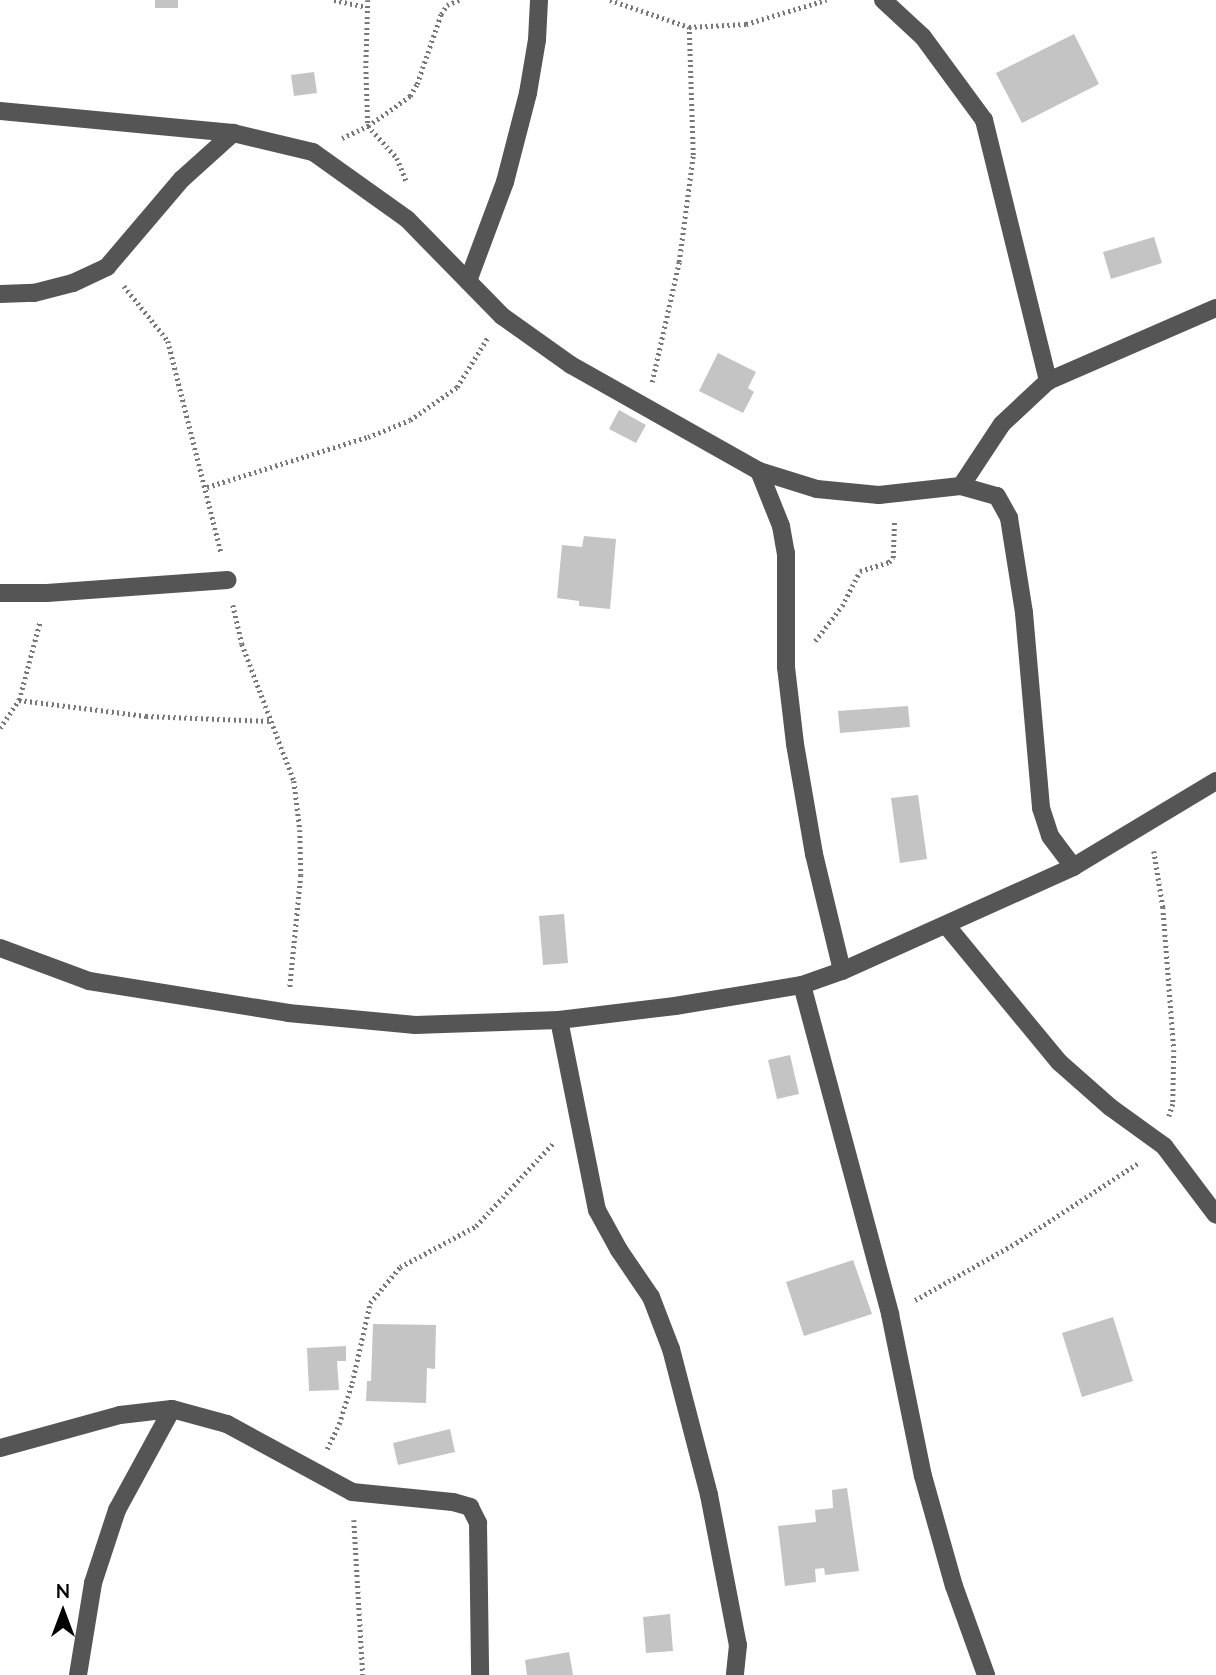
<!DOCTYPE html>
<html>
<head>
<meta charset="utf-8">
<style>
  body { margin:0 }
  #map { position:relative; width:1216px; height:1675px; overflow:hidden; background:#fff; font-family:Mulish,sans-serif }
  div>[style] { position:absolute }
  [style*='--x'] { left:calc(var(--x)*1px); top:calc(var(--y)*1px); width:calc(var(--w)*1px); rotate:calc(var(--a)*1deg) }
  .building>* { inset:0; background:#c4c4c4 }
  .path>* { height:4.5px; margin-top:-2.25px; transform-origin:0; background:repeating-linear-gradient(90deg,#777 0 2px,transparent 0 5.5px) }
  .minor>* { height:18px; margin:-9px; padding:0 9px; transform-origin:9px; border-radius:9px; background:#555 }
  span { translate:-50% -50%; white-space:nowrap; text-align:center; line-height:1.15; -webkit-text-stroke:5px #fff; paint-order:stroke }
  .north { position:absolute; left:28px; top:1577px; width:70px; height:70px; -webkit-text-stroke:5px #fff; paint-order:stroke; rotate:0deg; font-size:19px; font-weight:700; line-height:28px; text-align:center; color:#000 }
  .north::after { content:''; display:block; margin:auto; width:24px; height:32px; background:#000; clip-path:polygon(50% 0,100% 100%,50% 72%,0 100%) }
</style>
</head>
<body>
<div id="map">
  <div class="building">
    <i style="clip-path:polygon(155px 0,178px 0,178px 8px,155px 8px)"></i>
    <i style="clip-path:polygon(1074px 34px,1099px 84px,1022px 123px,996px 73px)"></i>
    <i style="clip-path:polygon(314px 72px,317px 93px,294px 96px,291px 75px)"></i>
    <i style="clip-path:polygon(1154px 237px,1162px 263px,1111px 279px,1103px 252px)"></i>
    <i style="clip-path:polygon(718px 353px,756px 372px,748px 388px,754px 392px,743px 413px,699px 391px)"></i>
    <i style="clip-path:polygon(619px 410px,646px 425px,636px 443px,609px 429px)"></i>
    <i style="clip-path:polygon(584px 536px,616px 539px,610px 609px,579px 606px,579px 601px,557px 598px,562px 545px,582px 547px)"></i>
    <i style="clip-path:polygon(908px 706px,910px 727px,840px 733px,838px 711px)"></i>
    <i style="clip-path:polygon(918px 795px,927px 859px,900px 863px,891px 798px)"></i>
    <i style="clip-path:polygon(564px 914px,568px 963px,543px 965px,539px 916px)"></i>
    <i style="clip-path:polygon(790px 1055px,799px 1094px,777px 1099px,768px 1060px)"></i>
    <i style="clip-path:polygon(853px 1260px,872px 1314px,804px 1336px,786px 1282px)"></i>
    <i style="clip-path:polygon(1113px 1317px,1133px 1381px,1082px 1397px,1062px 1333px)"></i>
    <i style="clip-path:polygon(373px 1324px,436px 1325px,435px 1369px,427px 1368px,426px 1403px,366px 1401px,367px 1381px,371px 1381px)"></i>
    <i style="clip-path:polygon(346px 1346px,346px 1361px,337px 1361px,339px 1390px,309px 1391px,307px 1348px)"></i>
    <i style="clip-path:polygon(450px 1429px,455px 1452px,398px 1465px,393px 1443px)"></i>
    <i style="clip-path:polygon(847px 1488px,859px 1571px,825px 1575px,824px 1568px,815px 1569px,816px 1582px,785px 1586px,778px 1526px,816px 1522px,815px 1510px,833px 1508px,832px 1490px)"></i>
    <i style="clip-path:polygon(670px 1614px,673px 1651px,646px 1653px,643px 1617px)"></i>
    <i style="clip-path:polygon(569px 1652px,573px 1675px,527px 1675px,525px 1660px)"></i>
  </div>
  <div class="path">
    <i style="--x:334;--y:0;--w:33;--a:12"></i>
    <i style="--x:368;--y:0;--w:66;--a:91.7"></i>
    <i style="--x:366;--y:66;--w:60;--a:88.1"></i>
    <i style="--x:368;--y:126;--w:43;--a:47.8"></i>
    <i style="--x:397;--y:158;--w:27;--a:68"></i>
    <i style="--x:610;--y:0;--w:83;--a:18.9"></i>
    <i style="--x:689;--y:27;--w:57;--a:-3"></i>
    <i style="--x:746;--y:24;--w:84;--a:-16.7"></i>
    <i style="--x:342;--y:138;--w:29;--a:-25"></i>
    <i style="--x:368;--y:126;--w:52;--a:-35.5"></i>
    <i style="--x:410;--y:96;--w:14;--a:-60"></i>
    <i style="--x:417;--y:84;--w:74;--a:-71.1"></i>
    <i style="--x:441;--y:14;--w:11;--a:-56"></i>
    <i style="--x:447;--y:5;--w:13;--a:-23"></i>
    <i style="--x:124;--y:286;--w:70;--a:51.3"></i>
    <i style="--x:168;--y:341;--w:218;--a:75.9"></i>
    <i style="--x:652;--y:382;--w:123;--a:-77.3"></i>
    <i style="--x:679;--y:262;--w:108;--a:-82.5"></i>
    <i style="--x:693;--y:155;--w:128;--a:-91.8"></i>
    <i style="--x:207;--y:487;--w:169;--a:-17.3"></i>
    <i style="--x:368;--y:437;--w:45;--a:-22"></i>
    <i style="--x:410;--y:420;--w:57;--a:-35.1"></i>
    <i style="--x:457;--y:387;--w:59;--a:-58.2"></i>
    <i style="--x:233;--y:605;--w:40;--a:77"></i>
    <i style="--x:242;--y:644;--w:147;--a:69.2"></i>
    <i style="--x:294;--y:781;--w:49;--a:83"></i>
    <i style="--x:300;--y:830;--w:45;--a:88.7"></i>
    <i style="--x:301;--y:875;--w:114;--a:95.6"></i>
    <i style="--x:815;--y:641;--w:44;--a:-52.4"></i>
    <i style="--x:842;--y:606;--w:39;--a:-63"></i>
    <i style="--x:860;--y:571;--w:30;--a:-17"></i>
    <i style="--x:889;--y:562;--w:6;--a:-45"></i>
    <i style="--x:893;--y:558;--w:38;--a:-88"></i>
    <i style="--x:19;--y:700;--w:128;--a:7.2"></i>
    <i style="--x:146;--y:716;--w:123;--a:2.3"></i>
    <i style="--x:0;--y:728;--w:34;--a:-56"></i>
    <i style="--x:19;--y:700;--w:82;--a:-75.1"></i>
    <i style="--x:1154;--y:851;--w:57;--a:80.9"></i>
    <i style="--x:1163;--y:907;--w:143;--a:85.6"></i>
    <i style="--x:1174;--y:1050;--w:54;--a:91.1"></i>
    <i style="--x:1173;--y:1104;--w:13;--a:108"></i>
    <i style="--x:915;--y:1300;--w:116;--a:-29.4"></i>
    <i style="--x:1016;--y:1243;--w:148;--a:-33.2"></i>
    <i style="--x:327;--y:1449;--w:28;--a:-64"></i>
    <i style="--x:339;--y:1424;--w:43;--a:-72.4"></i>
    <i style="--x:352;--y:1383;--w:82;--a:-77.3"></i>
    <i style="--x:370;--y:1303;--w:47;--a:-50.2"></i>
    <i style="--x:400;--y:1267;--w:86;--a:-28.3"></i>
    <i style="--x:476;--y:1226;--w:115;--a:-47.1"></i>
    <i style="--x:354;--y:1520;--w:155;--a:86.7"></i>
  </div>
  <div class="minor">
    <i style="--x:883;--y:0;--w:54;--a:42.8"></i>
    <i style="--x:923;--y:37;--w:103;--a:53.7"></i>
    <i style="--x:984;--y:120;--w:269;--a:76.2"></i>
    <i style="--x:0;--y:111;--w:234;--a:5.4"></i>
    <i style="--x:233;--y:133;--w:82;--a:13.4"></i>
    <i style="--x:313;--y:152;--w:115;--a:35.5"></i>
    <i style="--x:407;--y:219;--w:136;--a:45.6"></i>
    <i style="--x:502;--y:316;--w:85;--a:35.4"></i>
    <i style="--x:571;--y:365;--w:216;--a:29.4"></i>
    <i style="--x:759;--y:471;--w:61;--a:17.2"></i>
    <i style="--x:817;--y:489;--w:62;--a:5.5"></i>
    <i style="--x:879;--y:495;--w:82;--a:-6.3"></i>
    <i style="--x:961;--y:486;--w:37;--a:16"></i>
    <i style="--x:997;--y:496;--w:25;--a:61"></i>
    <i style="--x:1009;--y:518;--w:96;--a:81"></i>
    <i style="--x:1024;--y:613;--w:196;--a:85"></i>
    <i style="--x:1041;--y:808;--w:29;--a:72"></i>
    <i style="--x:1050;--y:836;--w:39;--a:53"></i>
    <i style="--x:468;--y:281;--w:106;--a:-69.5"></i>
    <i style="--x:505;--y:182;--w:92;--a:-75.5"></i>
    <i style="--x:528;--y:93;--w:54;--a:-80.4"></i>
    <i style="--x:537;--y:40;--w:40;--a:-87.1"></i>
    <i style="--x:0;--y:294;--w:34;--a:-2"></i>
    <i style="--x:34;--y:293;--w:40;--a:-14.4"></i>
    <i style="--x:73;--y:283;--w:38;--a:-25"></i>
    <i style="--x:107;--y:267;--w:116;--a:-49.6"></i>
    <i style="--x:182;--y:179;--w:69;--a:-42"></i>
    <i style="--x:759;--y:471;--w:59;--a:68.2"></i>
    <i style="--x:781;--y:526;--w:27;--a:80"></i>
    <i style="--x:786;--y:553;--w:114;--a:90"></i>
    <i style="--x:786;--y:667;--w:78;--a:83.3"></i>
    <i style="--x:795;--y:744;--w:112;--a:80.2"></i>
    <i style="--x:814;--y:854;--w:120;--a:76.5"></i>
    <i style="--x:961;--y:486;--w:74;--a:-56.5"></i>
    <i style="--x:1002;--y:424;--w:63;--a:-43.1"></i>
    <i style="--x:1048;--y:381;--w:183;--a:-23.5"></i>
    <i style="--x:0;--y:593;--w:47;--a:0"></i>
    <i style="--x:47;--y:593;--w:181;--a:-4.1"></i>
    <i style="--x:946;--y:925;--w:178;--a:50.5"></i>
    <i style="--x:1059;--y:1062;--w:68;--a:41.4"></i>
    <i style="--x:1110;--y:1107;--w:67;--a:35.8"></i>
    <i style="--x:1164;--y:1146;--w:86;--a:53"></i>
    <i style="--x:0;--y:948;--w:95;--a:20.3"></i>
    <i style="--x:89;--y:981;--w:202;--a:9.1"></i>
    <i style="--x:288;--y:1013;--w:128;--a:5.4"></i>
    <i style="--x:415;--y:1025;--w:144;--a:-2"></i>
    <i style="--x:559;--y:1020;--w:117;--a:-6.9"></i>
    <i style="--x:675;--y:1006;--w:129;--a:-9.4"></i>
    <i style="--x:802;--y:985;--w:42;--a:-19.3"></i>
    <i style="--x:842;--y:971;--w:253;--a:-24.2"></i>
    <i style="--x:1073;--y:867;--w:167;--a:-31"></i>
    <i style="--x:802;--y:985;--w:341;--a:75"></i>
    <i style="--x:890;--y:1314;--w:165;--a:78.5"></i>
    <i style="--x:923;--y:1476;--w:114;--a:74.3"></i>
    <i style="--x:954;--y:1586;--w:95;--a:70.2"></i>
    <i style="--x:559;--y:1020;--w:194;--a:78.7"></i>
    <i style="--x:597;--y:1210;--w:46;--a:61.2"></i>
    <i style="--x:619;--y:1250;--w:57;--a:55.8"></i>
    <i style="--x:651;--y:1297;--w:56;--a:69"></i>
    <i style="--x:671;--y:1349;--w:151;--a:75.4"></i>
    <i style="--x:709;--y:1495;--w:153;--a:79.1"></i>
    <i style="--x:738;--y:1645;--w:30;--a:96"></i>
    <i style="--x:0;--y:1448;--w:124;--a:-15.4"></i>
    <i style="--x:120;--y:1415;--w:52;--a:-6.6"></i>
    <i style="--x:172;--y:1409;--w:57;--a:15.3"></i>
    <i style="--x:227;--y:1424;--w:142;--a:28.5"></i>
    <i style="--x:352;--y:1492;--w:101;--a:5.7"></i>
    <i style="--x:453;--y:1502;--w:18;--a:16"></i>
    <i style="--x:470;--y:1507;--w:18;--a:63"></i>
    <i style="--x:478;--y:1523;--w:152;--a:89.2"></i>
    <i style="--x:78;--y:1675;--w:93;--a:-80.7"></i>
    <i style="--x:93;--y:1583;--w:77;--a:-71.8"></i>
    <i style="--x:117;--y:1510;--w:115;--a:-61.4"></i>
  </div>
  <div class="north">N</div>
</div>
</body>
</html>
